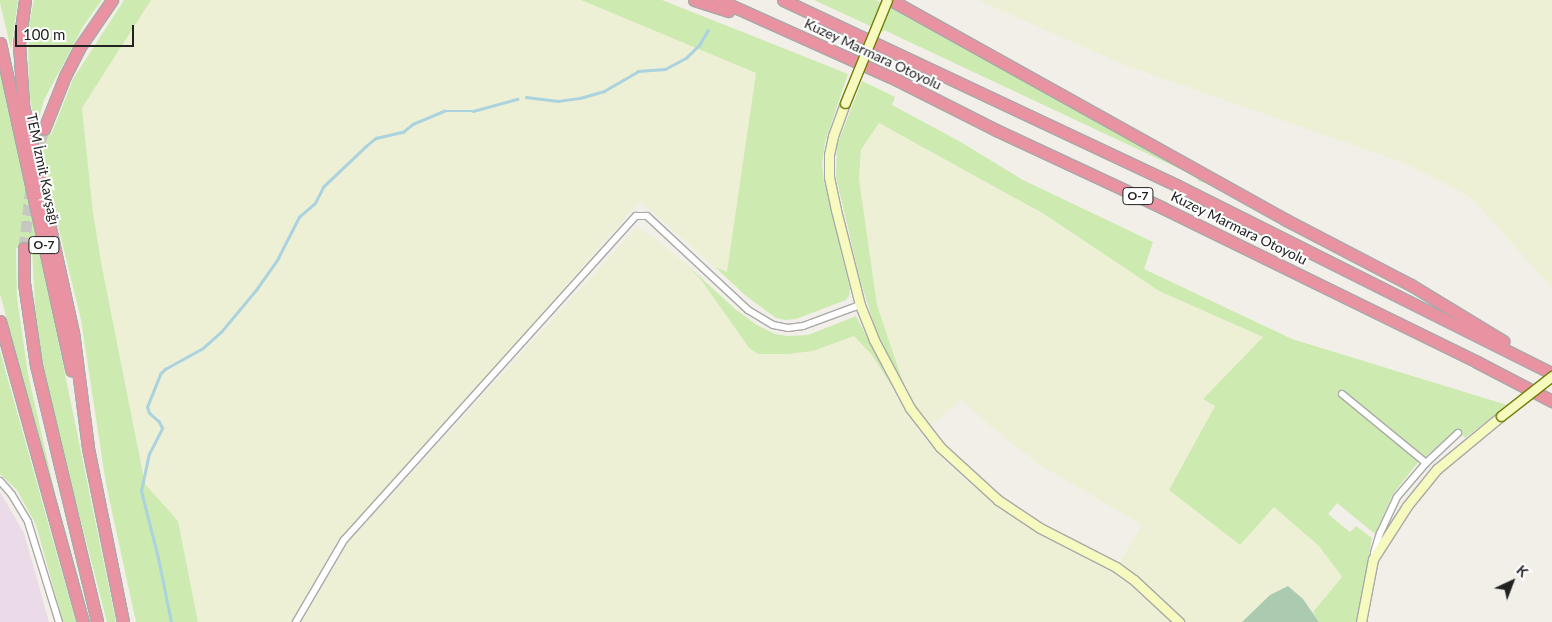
<!DOCTYPE html>
<html>
<head>
<meta charset="utf-8">
<style>
  body { margin:0 }
  #map { position:relative; width:1552px; height:622px; overflow:hidden; background:#f2efe9; font-family:Lato,sans-serif }
  div>[style] { position:absolute }
  [style*='--x'] { left:calc(var(--x)*1px); top:calc(var(--y)*1px); width:calc(var(--w)*1px); rotate:calc(var(--a)*1deg) }
  .industrial>* { inset:0; background:#ebdbe8 }
  .farmland>* { inset:0; background:#eef0d5 }
  .grass>* { inset:0; background:#cdebb0 }
  .cemetery>* { inset:0; background:#aacbaf }
  .stream>* { height:2.5px; margin:-1.25px; padding:0 1.25px; transform-origin:1.25px; border-radius:1.25px; background:#aad3df }
  .highway-tunnel>* { height:11px; margin-top:-5.5px; transform-origin:0; background:repeating-linear-gradient(90deg,#c8c6c1 0 11px,transparent 0 16.5px) }
  .roads { filter:drop-shadow(1px 0 #a9a9a9) drop-shadow(-1px 0 #a9a9a9) drop-shadow(0 1px #a9a9a9) drop-shadow(0 -1px #a9a9a9) }
  .street>* { height:6px; margin:-3px; padding:0 3px; transform-origin:3px; border-radius:3px; background:#fff }
  .secondary>* { height:9px; margin:-4.5px; padding:0 4.5px; transform-origin:4.5px; border-radius:4.5px; background:#f7fabf }
  .highway>* { height:11px; margin:-5.5px; padding:0 5.5px; transform-origin:5.5px; border-radius:5.5px; background:#e892a2 }
  .bridges { filter:drop-shadow(1px 0 #707d05) drop-shadow(-1px 0 #707d05) drop-shadow(0 1px #707d05) drop-shadow(0 -1px #707d05) }
  .secondary-bridge>* { height:9px; margin:-4.5px; padding:0 4.5px; transform-origin:4.5px; border-radius:4.5px; background:#f7fabf }
  span { translate:-50% -50%; white-space:nowrap; text-align:center; line-height:1.15; -webkit-text-stroke:4px #fff; paint-order:stroke }
  .shield-label span { padding:1px 4px; background:#fff; border:1px solid; border-radius:4px; -webkit-text-stroke-width:0 }
  .shield-label { font-size:12px; color:#222; font-weight:700 }
  .street-label { font-size:14px; color:#222 }
  .north { position:absolute; left:1487px; top:557px; width:50px; height:50px; -webkit-text-stroke:4px #fff; paint-order:stroke; rotate:43deg; font-size:14px; font-weight:700; line-height:20px; text-align:center; color:#222 }
  .north::after { content:''; display:block; margin:auto; width:18px; height:22px; background:#222; clip-path:polygon(50% 0,100% 100%,50% 72%,0 100%) }
  .scale { position:absolute; left:15px; top:25px; width:119px; height:22px; box-sizing:border-box; border:2px solid #222; border-top:0; padding-left:6px; font-size:15px; line-height:18px; white-space:nowrap; color:#222; -webkit-text-stroke:4px #fff; paint-order:stroke }
</style>
</head>
<body>
<div id="map">
  <div class="industrial">
    <i style="clip-path:polygon(0 492px,24px 533px,49px 622px,0 622px)"></i>
  </div>
  <div class="farmland">
    <i style="clip-path:polygon(151px 0,581px 0,757px 73px,727px 273px,714px 267px,640px 201px,482px 382px,339px 539px,292px 622px,198px 622px,178px 521px,145px 484px,102px 267px,93px 213px,82px 108px)"></i>
    <i style="clip-path:polygon(977px 0,1552px 0,1552px 288px,1473px 200px,1459px 191px,1401px 162px,1127px 66px)"></i>
    <i style="clip-path:polygon(879px 123px,1044px 214px,1159px 291px,1263px 337px,1204px 399px,1216px 406px,1169px 490px,1274px 505px,1319px 546px,1342px 577px,1313px 612px,1303px 599px,1288px 586px,1270px 595px,1242px 622px,1184px 622px,1160px 598px,1118px 565px,1142px 525px,1038px 464px,990px 426px,962px 400px,928px 427px,906px 391px,877px 305px,859px 179px,861px 150px)"></i>
    <i style="clip-path:polygon(637px 227px,656px 239px,687px 265px,702px 281px,749px 348px,758px 354px,788px 354px,854px 336px,872px 355px,922px 435px,944px 460px,969px 483px,1031px 528px,1116px 575px,1139px 592px,1171px 622px,301px 622px,350px 540px)"></i>
  </div>
  <div class="grass">
    <i style="clip-path:polygon(0 0,18px 0,11px 49px,0 3px)"></i>
    <i style="clip-path:polygon(34px 0,102px 0,84px 25px,44px 100px,38px 121px,51px 135px,73px 79px,124px 0,151px 0,82px 108px,93px 213px,102px 267px,145px 484px,178px 521px,198px 622px,136px 622px,106px 484px,81px 320px,45px 172px,29px 94px,28px 31px)"></i>
    <i style="clip-path:polygon(581px 0,662px 0,848px 74px,825px 142px,822px 165px,824px 181px,850px 289px,849px 296px,846px 300px,796px 319px,786px 320px,776px 318px,746px 296px,715px 267px,727px 272px,756px 73px)"></i>
    <i style="clip-path:polygon(814px 0,876px 0,1212px 185px,1198px 181px,1199px 178px,884px 30px,883px 32px)"></i>
    <i style="clip-path:polygon(0 70px,52px 311px,116px 622px,107px 622px,50px 402px,36px 325px,32px 248px,16px 248px,17px 298px,28px 374px,58px 506px,0 294px)"></i>
    <i style="clip-path:polygon(862px 81px,895px 97px,892px 105px,959px 141px,1023px 180px,1153px 242px,1144px 269px,1292px 339px,1507px 405px,1465px 438px,1457px 429px,1424px 458px,1342px 390px,1337px 394px,1419px 461px,1393px 494px,1375px 534px,1337px 503px,1328px 514px,1350px 532px,1356px 526px,1372px 538px,1357px 622px,1319px 622px,1313px 612px,1342px 577px,1319px 546px,1274px 507px,1240px 545px,1169px 490px,1215px 406px,1203px 399px,1263px 337px,1159px 291px,1044px 214px,879px 123px,861px 150px,859px 179px,877px 305px,906px 391px,876px 330px,860px 280px,836px 177px,837px 145px)"></i>
    <i style="clip-path:polygon(687px 265px,735px 309px,757px 325px,775px 334px,788px 336px,808px 335px,856px 316px,893px 388px,872px 355px,854px 336px,813px 351px,788px 354px,758px 354px,749px 348px,702px 281px)"></i>
    <i style="clip-path:polygon(0 351px,48px 523px,76px 622px,63px 622px,36px 525px,17px 490px,0 474px)"></i>
  </div>
  <div class="cemetery">
    <i style="clip-path:polygon(1288px 586px,1303px 599px,1319px 622px,1242px 622px,1270px 595px)"></i>
  </div>
  <div class="stream">
    <i style="--x:526;--y:97;--w:32;--a:7"></i>
    <i style="--x:558;--y:101;--w:22;--a:-8"></i>
    <i style="--x:580;--y:98;--w:25;--a:-16"></i>
    <i style="--x:604;--y:91;--w:39;--a:-30"></i>
    <i style="--x:638;--y:71;--w:27;--a:-4"></i>
    <i style="--x:665;--y:69;--w:24;--a:-28"></i>
    <i style="--x:686;--y:58;--w:18;--a:-45"></i>
    <i style="--x:699;--y:45;--w:17;--a:-59"></i>
    <i style="--x:171;--y:622;--w:65;--a:-101.5"></i>
    <i style="--x:158;--y:558;--w:69;--a:-104.2"></i>
    <i style="--x:141;--y:491;--w:38;--a:-78"></i>
    <i style="--x:149;--y:454;--w:29;--a:-63"></i>
    <i style="--x:162;--y:428;--w:7;--a:-117"></i>
    <i style="--x:159;--y:422;--w:13;--a:-138"></i>
    <i style="--x:149;--y:413;--w:6;--a:-108"></i>
    <i style="--x:147;--y:407;--w:35;--a:-68"></i>
    <i style="--x:160;--y:374;--w:7;--a:-45"></i>
    <i style="--x:165;--y:369;--w:43;--a:-28.9"></i>
    <i style="--x:203;--y:348;--w:24;--a:-42"></i>
    <i style="--x:221;--y:332;--w:55;--a:-50.2"></i>
    <i style="--x:256;--y:290;--w:39;--a:-55"></i>
    <i style="--x:278;--y:258;--w:46;--a:-62.9"></i>
    <i style="--x:299;--y:217;--w:21;--a:-41"></i>
    <i style="--x:315;--y:203;--w:18;--a:-63"></i>
    <i style="--x:323;--y:187;--w:59;--a:-43.6"></i>
    <i style="--x:366;--y:146;--w:13;--a:-39"></i>
    <i style="--x:376;--y:138;--w:28;--a:-13"></i>
    <i style="--x:403;--y:132;--w:13;--a:-39"></i>
    <i style="--x:413;--y:124;--w:34;--a:-23"></i>
    <i style="--x:444;--y:111;--w:29;--a:0"></i>
    <i style="--x:473;--y:111;--w:46;--a:-15.3"></i>
  </div>
  <div class="highway-tunnel">
    <i style="--x:35;--y:161;--w:33;--a:-74"></i>
    <i style="--x:24;--y:248;--w:61;--a:-83.5"></i>
  </div>
  <div class="roads">
    <div class="street">
      <i style="--x:1342;--y:394;--w:109;--a:39.4"></i>
      <i style="--x:1426;--y:463;--w:45;--a:130.5"></i>
      <i style="--x:1397;--y:497;--w:40;--a:115"></i>
      <i style="--x:1380;--y:533;--w:21;--a:107"></i>
      <i style="--x:1426;--y:463;--w:44;--a:-43.2"></i>
      <i style="--x:0;--y:481;--w:18;--a:49"></i>
      <i style="--x:12;--y:495;--w:31;--a:59"></i>
      <i style="--x:28;--y:522;--w:105;--a:72.8"></i>
      <i style="--x:296;--y:622;--w:95;--a:-59.7"></i>
      <i style="--x:344;--y:540;--w:436;--a:-48"></i>
      <i style="--x:636;--y:216;--w:11;--a:0"></i>
      <i style="--x:647;--y:216;--w:138;--a:42.9"></i>
      <i style="--x:748;--y:310;--w:29;--a:31"></i>
      <i style="--x:773;--y:325;--w:15;--a:11"></i>
      <i style="--x:788;--y:328;--w:15;--a:-8"></i>
      <i style="--x:803;--y:326;--w:61;--a:-20.2"></i>
    </div>
    <div class="secondary">
      <i style="--x:845;--y:103;--w:35;--a:110"></i>
      <i style="--x:833;--y:136;--w:19;--a:102"></i>
      <i style="--x:829;--y:155;--w:22;--a:90"></i>
      <i style="--x:829;--y:177;--w:34;--a:78"></i>
      <i style="--x:836;--y:210;--w:98;--a:75.8"></i>
      <i style="--x:860;--y:305;--w:38;--a:68"></i>
      <i style="--x:874;--y:340;--w:77;--a:62.1"></i>
      <i style="--x:910;--y:408;--w:49;--a:52.4"></i>
      <i style="--x:940;--y:447;--w:79;--a:42.4"></i>
      <i style="--x:998;--y:500;--w:50;--a:33.7"></i>
      <i style="--x:1040;--y:528;--w:85;--a:27.2"></i>
      <i style="--x:1116;--y:567;--w:22;--a:36"></i>
      <i style="--x:1134;--y:580;--w:62;--a:43"></i>
      <i style="--x:1361;--y:622;--w:64;--a:-79.2"></i>
      <i style="--x:1373;--y:559;--w:63;--a:-57.3"></i>
      <i style="--x:1407;--y:506;--w:48;--a:-51"></i>
      <i style="--x:1437;--y:469;--w:83;--a:-39.6"></i>
    </div>
    <div class="highway">
      <i style="--x:25;--y:0;--w:44;--a:97.8"></i>
      <i style="--x:19;--y:44;--w:61;--a:86.2"></i>
      <i style="--x:23;--y:105;--w:232;--a:77.6"></i>
      <i style="--x:73;--y:332;--w:117;--a:82.6"></i>
      <i style="--x:88;--y:448;--w:177;--a:78.6"></i>
      <i style="--x:694;--y:0;--w:36;--a:18"></i>
      <i style="--x:719;--y:0;--w:197;--a:24.2"></i>
      <i style="--x:899;--y:81;--w:109;--a:26.8"></i>
      <i style="--x:996;--y:130;--w:184;--a:25"></i>
      <i style="--x:1163;--y:208;--w:350;--a:26.1"></i>
      <i style="--x:1477;--y:362;--w:85;--a:27.5"></i>
      <i style="--x:783;--y:0;--w:434;--a:25.2"></i>
      <i style="--x:1176;--y:185;--w:420;--a:26.6"></i>
      <i style="--x:891;--y:0;--w:452;--a:29.1"></i>
      <i style="--x:1286;--y:220;--w:141;--a:27.5"></i>
      <i style="--x:1411;--y:285;--w:108;--a:31.3"></i>
      <i style="--x:0;--y:43;--w:335;--a:77.7"></i>
      <i style="--x:44;--y:129;--w:57;--a:-68.4"></i>
      <i style="--x:65;--y:76;--w:31;--a:-63"></i>
      <i style="--x:79;--y:48;--w:58;--a:-55.5"></i>
      <i style="--x:24;--y:248;--w:35;--a:90"></i>
      <i style="--x:24;--y:283;--w:83;--a:81.7"></i>
      <i style="--x:36;--y:365;--w:264;--a:76.6"></i>
      <i style="--x:0;--y:321;--w:312;--a:74.6"></i>
    </div>
  </div>
  <div class="bridges">
    <div class="secondary-bridge">
      <i style="--x:845;--y:103;--w:111;--a:-67.8"></i>
      <i style="--x:1501;--y:416;--w:65;--a:-38.1"></i>
    </div>
  </div>
  <div class="shield-label">
    <span style="left:1138px;top:196px">O-7</span>
    <span style="left:44px;top:245px">O-7</span>
  </div>
  <div class="street-label">
    <span style="left:873px;top:54px;rotate:25deg">Kuzey Marmara Otoyolu</span>
    <span style="left:43px;top:169px;rotate:78deg">TEM İzmit Kavşağı</span>
    <span style="left:1239px;top:228px;rotate:26deg">Kuzey Marmara Otoyolu</span>
  </div>
  <div class="north">K</div>
  <div class="scale">100 m</div>
</div>
</body>
</html>
